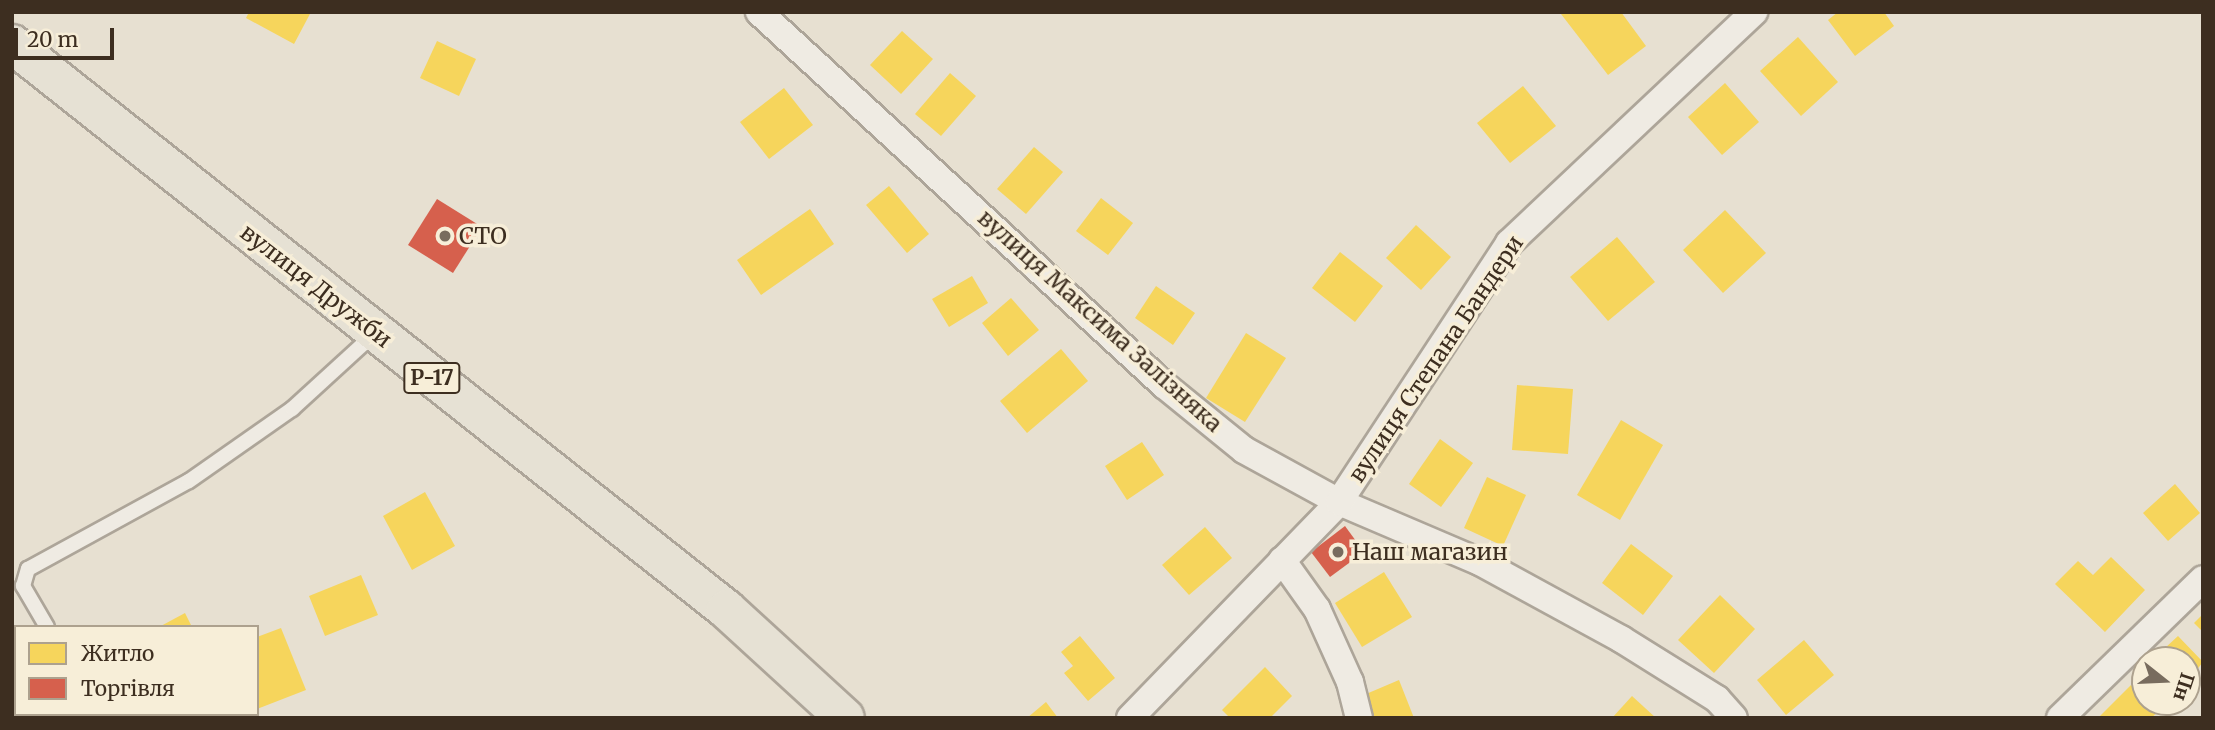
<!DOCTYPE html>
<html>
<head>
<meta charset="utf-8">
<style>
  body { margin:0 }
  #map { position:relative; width:2215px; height:730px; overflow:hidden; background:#e7e0d1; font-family:Merriweather,serif }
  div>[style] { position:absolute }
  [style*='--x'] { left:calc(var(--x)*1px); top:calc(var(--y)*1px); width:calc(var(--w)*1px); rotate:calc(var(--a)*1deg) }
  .homes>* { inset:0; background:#f6d55c }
  .shops>* { inset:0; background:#d6604d }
  .roads { filter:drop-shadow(2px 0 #ada599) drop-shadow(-2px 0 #ada599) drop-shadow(0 2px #ada599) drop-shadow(0 -2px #ada599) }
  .service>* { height:14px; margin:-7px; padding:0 7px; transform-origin:7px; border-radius:7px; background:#efebe3 }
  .minor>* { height:26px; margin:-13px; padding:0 13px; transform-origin:13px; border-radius:13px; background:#efebe3 }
  .primary>* { height:38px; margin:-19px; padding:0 19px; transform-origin:19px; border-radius:19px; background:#e6e1d4 }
  .dots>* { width:19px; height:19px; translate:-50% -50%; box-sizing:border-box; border:4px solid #f7eed8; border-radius:50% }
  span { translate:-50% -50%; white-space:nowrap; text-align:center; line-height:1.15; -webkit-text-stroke:7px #f7eed8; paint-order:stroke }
  .shield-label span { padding:2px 5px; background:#f7eed8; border:2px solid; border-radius:5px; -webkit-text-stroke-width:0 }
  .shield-label { font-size:21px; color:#3d2e20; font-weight:700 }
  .poi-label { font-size:23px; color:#3d2e20 }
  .left { translate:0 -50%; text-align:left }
  .street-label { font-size:23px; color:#3d2e20 }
  .frame { position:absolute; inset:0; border:14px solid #3d2e20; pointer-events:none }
  .legend { position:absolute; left:14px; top:625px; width:245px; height:91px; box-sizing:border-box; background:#f7eed8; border:2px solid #ada18e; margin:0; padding:9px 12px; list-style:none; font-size:21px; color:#3d2e20 }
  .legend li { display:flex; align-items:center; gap:14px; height:35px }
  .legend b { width:35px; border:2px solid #ada18e }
  .north { position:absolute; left:2131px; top:646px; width:70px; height:70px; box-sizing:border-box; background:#f7eed8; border:2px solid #ada18e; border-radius:50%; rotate:108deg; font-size:19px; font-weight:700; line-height:28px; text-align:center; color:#3d2e20 }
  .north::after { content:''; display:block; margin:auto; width:24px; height:32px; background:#786c5e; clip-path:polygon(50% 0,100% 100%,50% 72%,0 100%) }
  .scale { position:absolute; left:14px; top:28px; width:100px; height:32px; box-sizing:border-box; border:4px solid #3d2e20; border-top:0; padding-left:9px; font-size:21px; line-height:24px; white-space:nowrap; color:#3d2e20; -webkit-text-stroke:5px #f7eed8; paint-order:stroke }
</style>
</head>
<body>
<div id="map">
  <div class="homes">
    <i style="clip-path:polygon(249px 12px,311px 12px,294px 44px,246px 18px)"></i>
    <i style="clip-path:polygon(1621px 12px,1646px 46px,1608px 75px,1561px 14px)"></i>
    <i style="clip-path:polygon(1838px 12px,1884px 12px,1894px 26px,1855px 56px,1828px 20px)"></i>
    <i style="clip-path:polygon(902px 31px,933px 59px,901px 94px,870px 65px)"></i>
    <i style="clip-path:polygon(1798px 37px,1838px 82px,1801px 116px,1760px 71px)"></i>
    <i style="clip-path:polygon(437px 41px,476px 59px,459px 96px,420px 78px)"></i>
    <i style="clip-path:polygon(950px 73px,976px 96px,941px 136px,915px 114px)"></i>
    <i style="clip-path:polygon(1725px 83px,1759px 122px,1722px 155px,1688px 117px)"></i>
    <i style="clip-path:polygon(1523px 86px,1556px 126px,1510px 163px,1477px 123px)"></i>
    <i style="clip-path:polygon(784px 88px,813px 125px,769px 159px,740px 122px)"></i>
    <i style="clip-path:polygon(1034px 147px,1063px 172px,1026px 214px,997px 189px)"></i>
    <i style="clip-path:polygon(889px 186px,929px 234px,907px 253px,866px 205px)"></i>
    <i style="clip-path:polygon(1101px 198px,1133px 223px,1108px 255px,1076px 231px)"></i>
    <i style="clip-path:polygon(810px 209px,834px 244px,761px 295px,737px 260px)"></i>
    <i style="clip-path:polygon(1725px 210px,1766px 253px,1723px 293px,1683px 250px)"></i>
    <i style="clip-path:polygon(1416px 225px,1451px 257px,1421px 290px,1386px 258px)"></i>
    <i style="clip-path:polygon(1617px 237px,1655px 282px,1608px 321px,1570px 277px)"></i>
    <i style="clip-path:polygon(1340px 252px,1383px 286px,1355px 322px,1312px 288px)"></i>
    <i style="clip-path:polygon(972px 276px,988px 303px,949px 327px,932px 299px)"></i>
    <i style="clip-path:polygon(1156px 286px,1195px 313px,1173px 345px,1135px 318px)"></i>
    <i style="clip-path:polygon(1011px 298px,1039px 330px,1008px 356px,982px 323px)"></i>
    <i style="clip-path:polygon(1246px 333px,1286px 358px,1245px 422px,1206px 398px)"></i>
    <i style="clip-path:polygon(1061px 349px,1088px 381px,1027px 433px,1000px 401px)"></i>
    <i style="clip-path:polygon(1517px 385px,1573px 389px,1568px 454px,1512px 450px)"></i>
    <i style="clip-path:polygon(1621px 420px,1663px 445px,1620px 520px,1577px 495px)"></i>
    <i style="clip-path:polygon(1440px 439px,1473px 463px,1441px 507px,1409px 484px)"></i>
    <i style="clip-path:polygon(1142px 442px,1164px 475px,1127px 500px,1105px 466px)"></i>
    <i style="clip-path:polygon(1487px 477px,1526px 495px,1503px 546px,1464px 528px)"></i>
    <i style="clip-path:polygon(2175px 484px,2200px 513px,2168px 541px,2143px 513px)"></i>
    <i style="clip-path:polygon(425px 492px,455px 546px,412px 570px,383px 516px)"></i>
    <i style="clip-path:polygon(1205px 527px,1232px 558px,1189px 595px,1162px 565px)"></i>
    <i style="clip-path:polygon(1631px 544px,1673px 576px,1643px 615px,1602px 583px)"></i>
    <i style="clip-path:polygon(2111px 557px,2145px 590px,2105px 632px,2055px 584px,2078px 561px,2093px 575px)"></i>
    <i style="clip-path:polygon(1384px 572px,1412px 617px,1362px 647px,1335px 603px)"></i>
    <i style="clip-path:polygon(361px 575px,378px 615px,325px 636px,309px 596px)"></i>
    <i style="clip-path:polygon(1720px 595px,1755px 629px,1714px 673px,1678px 640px)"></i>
    <i style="clip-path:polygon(185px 613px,192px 627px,159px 627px)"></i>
    <i style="clip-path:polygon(2203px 614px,2203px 632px,2194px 623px)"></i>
    <i style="clip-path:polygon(281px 628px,306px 690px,257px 709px,257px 637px)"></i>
    <i style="clip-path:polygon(1080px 636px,1115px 678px,1088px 701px,1064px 673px,1073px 666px,1061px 652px)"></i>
    <i style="clip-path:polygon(2178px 636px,2203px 662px,2187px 682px,2187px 660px,2152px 660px)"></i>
    <i style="clip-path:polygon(1804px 640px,1834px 675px,1786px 715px,1757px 680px)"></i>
    <i style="clip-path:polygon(1265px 667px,1292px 696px,1270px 718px,1230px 718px,1222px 710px)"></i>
    <i style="clip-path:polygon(1399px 680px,1414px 718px,1367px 718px,1359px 697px)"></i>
    <i style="clip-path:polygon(2131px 685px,2158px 712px,2151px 718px,2098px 718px)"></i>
    <i style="clip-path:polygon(1632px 696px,1656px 718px,1612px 718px)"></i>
    <i style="clip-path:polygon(1046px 702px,1058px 718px,1027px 718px)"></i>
    <i style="clip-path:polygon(16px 711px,16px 714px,72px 714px,12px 718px)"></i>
  </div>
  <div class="shops">
    <i style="clip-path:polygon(437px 199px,482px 227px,453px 273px,408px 245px)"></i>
    <i style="clip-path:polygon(1345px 526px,1364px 552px,1330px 577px,1311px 552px)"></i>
  </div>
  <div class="roads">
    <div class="service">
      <i style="--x:47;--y:627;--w:48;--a:-120.3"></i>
      <i style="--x:23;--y:586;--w:18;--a:-74"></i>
      <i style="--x:28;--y:569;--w:183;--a:-28.7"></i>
      <i style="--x:189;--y:481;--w:126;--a:-35"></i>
      <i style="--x:292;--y:409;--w:111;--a:-42.4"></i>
    </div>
    <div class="minor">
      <i style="--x:759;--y:12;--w:551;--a:42.64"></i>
      <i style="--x:1164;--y:385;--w:103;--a:39.1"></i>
      <i style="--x:1244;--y:450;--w:108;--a:28.7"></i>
      <i style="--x:1339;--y:502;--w:153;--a:23.1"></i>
      <i style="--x:1480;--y:562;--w:161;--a:28.6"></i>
      <i style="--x:1621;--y:639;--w:113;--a:32"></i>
      <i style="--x:1717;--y:699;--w:25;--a:48"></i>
      <i style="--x:1282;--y:560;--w:60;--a:54.5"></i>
      <i style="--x:1317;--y:609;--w:80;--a:65.7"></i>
      <i style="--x:1350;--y:682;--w:37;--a:76"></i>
      <i style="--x:1130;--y:718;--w:301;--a:-45.9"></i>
      <i style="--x:1339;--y:502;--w:310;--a:-56.7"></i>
      <i style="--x:1509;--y:243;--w:337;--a:-43.3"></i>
      <i style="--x:2060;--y:718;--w:199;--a:-44.2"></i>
    </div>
    <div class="primary">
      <i style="--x:12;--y:44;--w:911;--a:38.36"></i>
      <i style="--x:726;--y:609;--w:161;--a:42.5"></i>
    </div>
  </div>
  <div class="dots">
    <i style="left:445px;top:236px;background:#786c5e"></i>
    <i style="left:1338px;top:552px;background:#786c5e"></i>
  </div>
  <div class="shield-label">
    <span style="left:432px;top:378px">Р-17</span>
  </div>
  <div class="poi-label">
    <span class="left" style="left:459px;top:236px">СТО</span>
    <span class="left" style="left:1352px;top:552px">Наш магазин</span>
  </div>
  <div class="street-label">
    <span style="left:316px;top:286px;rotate:38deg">вулиця Дружби</span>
    <span style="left:1100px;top:321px;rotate:42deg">вулиця Максима Залізняка</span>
    <span style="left:1436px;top:359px;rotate:-56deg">вулиця Степана Бандери</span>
  </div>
  <div class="frame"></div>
  <ul class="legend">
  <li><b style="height:19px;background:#f6d55c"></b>Житло</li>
  <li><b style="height:19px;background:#d6604d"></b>Торгівля</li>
  </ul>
  <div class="north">Пн</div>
  <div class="scale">20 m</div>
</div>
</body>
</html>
